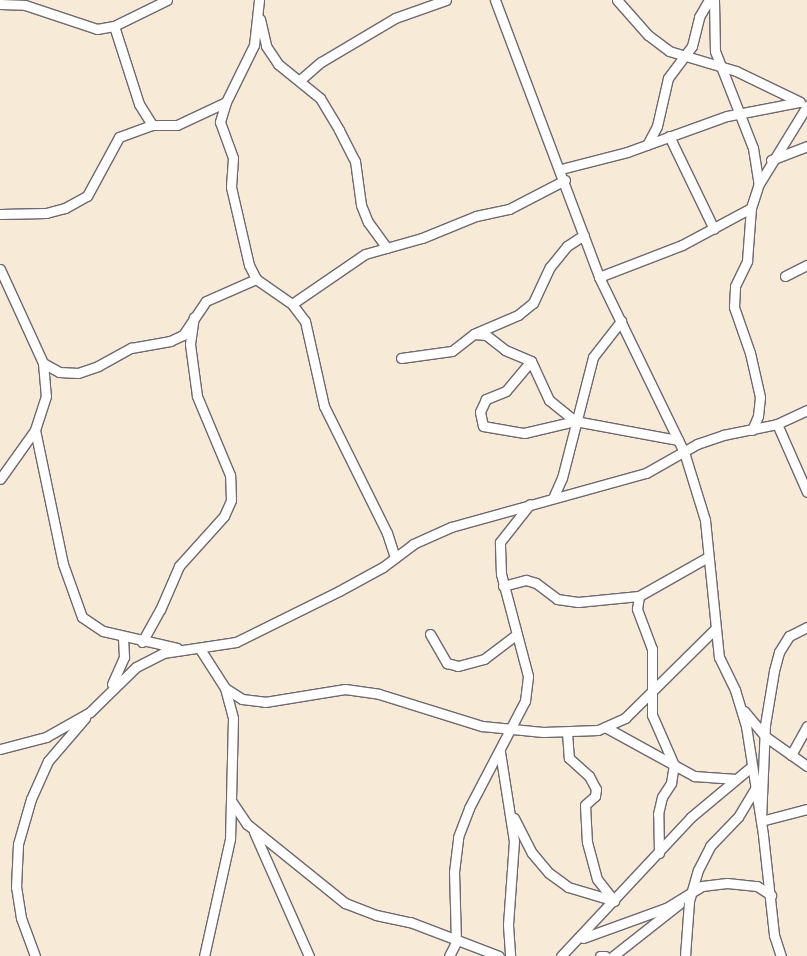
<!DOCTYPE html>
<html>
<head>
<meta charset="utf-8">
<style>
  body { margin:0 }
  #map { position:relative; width:807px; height:956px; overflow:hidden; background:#f7ead6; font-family:"IM FELL Double Pica",serif }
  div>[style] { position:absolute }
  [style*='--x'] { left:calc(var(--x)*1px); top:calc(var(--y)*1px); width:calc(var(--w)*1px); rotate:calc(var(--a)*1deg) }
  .roads { filter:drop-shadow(1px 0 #6d6871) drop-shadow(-1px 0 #6d6871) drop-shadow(0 1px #6d6871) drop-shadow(0 -1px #6d6871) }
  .minor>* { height:9px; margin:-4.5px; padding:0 4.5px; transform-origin:4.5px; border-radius:4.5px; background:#fff }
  span { translate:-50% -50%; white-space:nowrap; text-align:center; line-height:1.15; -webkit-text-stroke:3.5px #fbf7ec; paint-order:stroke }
</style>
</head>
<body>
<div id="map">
  <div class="roads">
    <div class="minor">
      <i style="--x:259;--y:0;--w:45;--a:96.3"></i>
      <i style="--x:254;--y:45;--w:64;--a:116.2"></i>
      <i style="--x:226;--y:102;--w:21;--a:107"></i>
      <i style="--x:220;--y:122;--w:38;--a:70"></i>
      <i style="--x:233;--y:158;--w:29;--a:94"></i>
      <i style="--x:231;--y:187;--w:80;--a:77"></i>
      <i style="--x:249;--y:265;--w:16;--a:63"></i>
      <i style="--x:256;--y:279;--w:44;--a:34.8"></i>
      <i style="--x:292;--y:304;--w:21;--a:53"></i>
      <i style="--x:305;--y:321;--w:87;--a:77.4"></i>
      <i style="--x:324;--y:406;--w:142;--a:63.6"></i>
      <i style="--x:387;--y:533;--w:26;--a:72"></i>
      <i style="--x:495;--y:0;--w:296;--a:69.4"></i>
      <i style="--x:599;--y:277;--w:195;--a:64.1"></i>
      <i style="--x:684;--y:452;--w:71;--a:72.8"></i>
      <i style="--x:705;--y:520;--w:138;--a:84.2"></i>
      <i style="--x:719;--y:657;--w:37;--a:64"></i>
      <i style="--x:735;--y:690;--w:38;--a:73"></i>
      <i style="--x:746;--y:726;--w:110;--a:81.1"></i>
      <i style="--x:763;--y:835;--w:101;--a:83.7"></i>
      <i style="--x:774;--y:935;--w:22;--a:72"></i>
      <i style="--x:617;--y:0;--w:47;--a:48.5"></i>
      <i style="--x:648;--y:35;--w:26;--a:37"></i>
      <i style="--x:669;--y:51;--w:70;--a:16.6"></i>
      <i style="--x:736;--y:71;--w:71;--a:25.8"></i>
      <i style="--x:714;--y:0;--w:51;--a:88.9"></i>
      <i style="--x:715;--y:51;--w:104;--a:68.6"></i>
      <i style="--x:753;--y:148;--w:36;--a:81"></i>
      <i style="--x:0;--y:4;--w:25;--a:2"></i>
      <i style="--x:25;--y:5;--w:76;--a:18.4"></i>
      <i style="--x:97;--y:29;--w:17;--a:-10"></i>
      <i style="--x:114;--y:26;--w:59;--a:-26.1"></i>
      <i style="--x:260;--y:19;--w:28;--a:77"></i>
      <i style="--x:266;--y:46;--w:22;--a:56"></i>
      <i style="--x:278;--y:64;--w:54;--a:39"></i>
      <i style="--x:320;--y:98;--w:37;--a:59"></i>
      <i style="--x:339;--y:130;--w:35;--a:63"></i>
      <i style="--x:355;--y:161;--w:44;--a:82.2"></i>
      <i style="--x:361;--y:205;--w:18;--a:68"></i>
      <i style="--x:368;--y:222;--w:32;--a:54"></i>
      <i style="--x:114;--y:26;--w:82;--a:72.2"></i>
      <i style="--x:139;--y:104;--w:25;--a:58"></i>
      <i style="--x:300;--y:80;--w:28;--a:-41"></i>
      <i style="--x:321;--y:62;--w:86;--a:-30.7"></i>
      <i style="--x:395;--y:18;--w:54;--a:-19.4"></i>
      <i style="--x:669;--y:136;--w:103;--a:64.2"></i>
      <i style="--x:647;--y:145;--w:21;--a:-62"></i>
      <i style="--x:657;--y:126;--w:49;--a:-77.1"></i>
      <i style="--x:668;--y:78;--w:40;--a:-53"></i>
      <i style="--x:692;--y:46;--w:30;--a:-76"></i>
      <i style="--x:699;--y:17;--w:20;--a:-60"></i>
      <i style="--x:771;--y:160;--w:39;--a:-21"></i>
      <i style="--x:561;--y:169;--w:68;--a:-14.4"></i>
      <i style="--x:627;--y:152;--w:106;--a:-19.8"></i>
      <i style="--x:727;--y:116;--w:73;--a:-11"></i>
      <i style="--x:0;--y:214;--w:46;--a:-1.2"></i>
      <i style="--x:46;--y:213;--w:20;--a:-15"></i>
      <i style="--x:65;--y:208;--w:25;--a:-29"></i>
      <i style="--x:87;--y:196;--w:67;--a:-61.5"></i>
      <i style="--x:119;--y:137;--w:35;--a:-20"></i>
      <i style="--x:152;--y:125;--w:25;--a:0"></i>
      <i style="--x:177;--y:125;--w:54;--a:-25.1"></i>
      <i style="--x:0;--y:269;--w:103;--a:65.4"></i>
      <i style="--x:43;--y:363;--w:33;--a:85"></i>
      <i style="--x:46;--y:396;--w:36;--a:108"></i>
      <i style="--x:35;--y:430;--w:60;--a:125.5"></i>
      <i style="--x:785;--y:276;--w:25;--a:-27"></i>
      <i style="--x:599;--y:277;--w:89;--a:-21.1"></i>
      <i style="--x:682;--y:245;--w:78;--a:-28.2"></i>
      <i style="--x:292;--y:304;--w:88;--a:-34.4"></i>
      <i style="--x:365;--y:254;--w:59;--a:-15.7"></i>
      <i style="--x:422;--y:238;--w:58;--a:-22.2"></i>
      <i style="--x:476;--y:216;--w:34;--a:-12"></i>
      <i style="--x:509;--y:209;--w:63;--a:-27.4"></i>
      <i style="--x:476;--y:333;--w:46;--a:-23.2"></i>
      <i style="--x:518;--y:315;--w:19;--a:-39"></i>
      <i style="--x:533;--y:303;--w:40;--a:-65"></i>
      <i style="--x:550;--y:267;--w:27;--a:-51"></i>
      <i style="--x:567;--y:246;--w:20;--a:-33"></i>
      <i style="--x:401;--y:358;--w:51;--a:-7.8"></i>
      <i style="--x:452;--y:351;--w:28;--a:-38"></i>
      <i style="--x:474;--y:334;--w:12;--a:5"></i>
      <i style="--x:486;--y:335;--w:24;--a:38"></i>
      <i style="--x:505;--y:350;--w:28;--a:23"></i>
      <i style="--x:531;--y:361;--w:43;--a:65.2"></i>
      <i style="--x:549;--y:400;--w:33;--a:39"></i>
      <i style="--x:531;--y:361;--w:39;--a:130"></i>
      <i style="--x:506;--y:391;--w:22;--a:158"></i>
      <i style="--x:486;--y:399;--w:14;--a:115"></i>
      <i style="--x:480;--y:412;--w:14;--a:78"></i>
      <i style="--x:483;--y:426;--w:42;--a:9.7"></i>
      <i style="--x:524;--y:433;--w:52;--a:-13.2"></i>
      <i style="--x:575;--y:421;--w:105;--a:10.5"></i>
      <i style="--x:43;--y:363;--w:18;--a:29"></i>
      <i style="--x:59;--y:372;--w:19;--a:3"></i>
      <i style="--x:78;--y:373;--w:21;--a:-19"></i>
      <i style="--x:98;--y:366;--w:38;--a:-29"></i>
      <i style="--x:131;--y:348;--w:40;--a:-10"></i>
      <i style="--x:170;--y:341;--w:14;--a:-25"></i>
      <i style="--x:183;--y:335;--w:41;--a:-55.9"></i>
      <i style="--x:206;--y:301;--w:55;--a:-23.7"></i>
      <i style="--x:777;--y:424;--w:74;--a:66.2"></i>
      <i style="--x:35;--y:430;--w:137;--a:78.2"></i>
      <i style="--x:63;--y:564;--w:56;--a:70.3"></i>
      <i style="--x:82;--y:617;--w:25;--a:34"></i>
      <i style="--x:103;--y:631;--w:76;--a:12.9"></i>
      <i style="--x:752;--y:430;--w:15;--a:-67"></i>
      <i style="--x:758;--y:416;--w:19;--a:-84"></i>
      <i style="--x:760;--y:397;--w:45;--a:-102.8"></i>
      <i style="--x:750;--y:353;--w:49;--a:-109.2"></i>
      <i style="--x:734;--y:307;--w:21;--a:-87"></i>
      <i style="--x:735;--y:286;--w:28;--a:-64"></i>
      <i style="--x:747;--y:261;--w:53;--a:-85.7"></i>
      <i style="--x:751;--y:208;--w:25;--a:-72"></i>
      <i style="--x:759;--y:184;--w:92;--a:-58.4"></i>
      <i style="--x:553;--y:498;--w:22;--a:-66"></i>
      <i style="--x:562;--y:478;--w:125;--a:-75.6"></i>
      <i style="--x:593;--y:357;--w:46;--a:-52.1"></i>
      <i style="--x:503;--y:586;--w:24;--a:-15"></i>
      <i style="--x:526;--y:580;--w:10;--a:17"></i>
      <i style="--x:536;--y:583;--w:26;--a:37"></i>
      <i style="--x:557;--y:599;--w:21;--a:8"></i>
      <i style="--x:578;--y:602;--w:61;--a:-5.6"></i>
      <i style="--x:807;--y:627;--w:20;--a:153"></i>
      <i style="--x:789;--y:636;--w:19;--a:122"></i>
      <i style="--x:779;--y:652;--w:20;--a:105"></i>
      <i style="--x:774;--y:671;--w:55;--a:99.5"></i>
      <i style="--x:765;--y:725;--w:96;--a:92.4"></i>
      <i style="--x:761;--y:821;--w:48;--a:-14.6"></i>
      <i style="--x:430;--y:634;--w:34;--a:60"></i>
      <i style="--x:447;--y:663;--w:11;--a:15"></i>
      <i style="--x:458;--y:666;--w:27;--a:-15"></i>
      <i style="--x:484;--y:659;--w:41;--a:-37.1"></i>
      <i style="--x:142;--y:642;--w:37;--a:-61"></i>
      <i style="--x:160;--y:610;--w:48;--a:-66.6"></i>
      <i style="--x:179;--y:566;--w:67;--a:-48"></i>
      <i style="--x:224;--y:516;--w:17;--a:-66"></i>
      <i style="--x:231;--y:500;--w:25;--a:-92"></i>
      <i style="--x:230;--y:475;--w:86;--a:-112.7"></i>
      <i style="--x:197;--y:396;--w:52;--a:-97.7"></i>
      <i style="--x:190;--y:344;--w:27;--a:-82"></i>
      <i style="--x:200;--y:649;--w:46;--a:57.3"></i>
      <i style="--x:225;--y:688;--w:31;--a:75"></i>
      <i style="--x:233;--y:718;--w:121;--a:91.4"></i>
      <i style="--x:230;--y:839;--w:120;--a:102.5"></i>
      <i style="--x:112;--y:684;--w:30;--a:-66"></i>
      <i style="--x:124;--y:657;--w:20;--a:-93"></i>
      <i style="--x:225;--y:688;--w:20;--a:33"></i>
      <i style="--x:242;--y:699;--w:23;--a:7"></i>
      <i style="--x:265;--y:702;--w:81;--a:-9.2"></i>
      <i style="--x:345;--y:689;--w:34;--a:8"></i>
      <i style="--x:379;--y:694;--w:108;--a:17.3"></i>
      <i style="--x:482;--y:726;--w:61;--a:5.6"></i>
      <i style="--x:543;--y:732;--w:55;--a:-2.1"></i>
      <i style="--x:598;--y:730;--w:30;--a:-24"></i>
      <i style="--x:625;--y:718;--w:127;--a:-44.7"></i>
      <i style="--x:744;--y:711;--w:34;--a:50"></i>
      <i style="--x:766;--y:737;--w:50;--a:35.3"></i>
      <i style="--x:605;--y:727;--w:102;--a:28.8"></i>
      <i style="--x:694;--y:776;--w:42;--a:4.1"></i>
      <i style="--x:567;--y:732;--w:26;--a:86"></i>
      <i style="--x:569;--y:758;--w:27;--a:42"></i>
      <i style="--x:589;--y:776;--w:15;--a:62"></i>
      <i style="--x:596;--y:789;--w:7;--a:98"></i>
      <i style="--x:595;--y:796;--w:13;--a:138"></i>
      <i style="--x:585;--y:805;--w:37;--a:87"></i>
      <i style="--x:587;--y:842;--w:38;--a:75"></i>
      <i style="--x:597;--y:879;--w:28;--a:52"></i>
      <i style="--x:0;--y:749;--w:48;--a:-14.6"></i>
      <i style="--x:46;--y:737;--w:51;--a:-29.6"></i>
      <i style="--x:90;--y:712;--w:64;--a:-44.4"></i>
      <i style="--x:136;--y:667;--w:30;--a:-27"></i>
      <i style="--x:163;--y:653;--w:74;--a:-8.6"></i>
      <i style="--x:236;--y:642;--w:115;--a:-26.3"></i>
      <i style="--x:339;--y:591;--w:50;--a:-28.6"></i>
      <i style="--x:383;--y:567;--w:38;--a:-37"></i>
      <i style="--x:413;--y:544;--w:42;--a:-24.1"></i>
      <i style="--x:451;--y:527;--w:202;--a:-15.5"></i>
      <i style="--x:646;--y:473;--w:59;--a:-29.6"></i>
      <i style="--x:697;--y:444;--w:28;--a:-19"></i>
      <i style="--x:723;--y:435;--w:55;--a:-11.5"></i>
      <i style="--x:777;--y:424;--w:33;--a:-25"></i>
      <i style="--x:500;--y:752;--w:90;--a:81.1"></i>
      <i style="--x:514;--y:841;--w:84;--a:94.1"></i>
      <i style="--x:508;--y:925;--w:31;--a:86"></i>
      <i style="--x:791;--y:755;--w:33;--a:-61"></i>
      <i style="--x:232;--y:802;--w:27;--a:56"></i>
      <i style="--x:247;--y:824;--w:126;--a:38.9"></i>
      <i style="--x:345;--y:903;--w:33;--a:21"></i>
      <i style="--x:376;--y:915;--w:35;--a:12"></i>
      <i style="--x:410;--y:922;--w:95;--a:20.9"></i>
      <i style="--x:514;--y:818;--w:39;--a:63"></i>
      <i style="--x:532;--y:853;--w:26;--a:50"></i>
      <i style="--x:549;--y:873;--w:24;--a:36"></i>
      <i style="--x:568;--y:887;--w:46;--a:16.5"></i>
      <i style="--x:254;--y:832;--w:136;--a:66.1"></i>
      <i style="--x:659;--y:853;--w:39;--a:-91"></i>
      <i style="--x:658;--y:814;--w:17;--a:-77"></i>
      <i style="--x:662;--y:797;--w:17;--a:-57"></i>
      <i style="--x:671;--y:783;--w:18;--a:-81"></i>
      <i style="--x:674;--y:765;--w:55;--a:-113.7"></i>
      <i style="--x:652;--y:715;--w:66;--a:-90"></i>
      <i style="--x:652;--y:649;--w:43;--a:-110.6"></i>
      <i style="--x:637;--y:609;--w:13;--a:-81"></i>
      <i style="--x:639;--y:596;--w:79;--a:-29.5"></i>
      <i style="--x:583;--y:938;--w:88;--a:-19.9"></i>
      <i style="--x:666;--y:908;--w:42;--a:-31.4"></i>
      <i style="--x:702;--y:886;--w:25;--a:-7"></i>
      <i style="--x:727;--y:883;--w:30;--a:6"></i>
      <i style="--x:757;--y:886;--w:17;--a:33"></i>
      <i style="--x:35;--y:956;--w:40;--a:-110.2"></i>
      <i style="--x:21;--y:918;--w:31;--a:-99"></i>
      <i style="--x:16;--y:887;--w:43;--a:-87.3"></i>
      <i style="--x:18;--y:844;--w:47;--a:-73.9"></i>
      <i style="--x:31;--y:799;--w:42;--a:-65.9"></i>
      <i style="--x:48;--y:761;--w:57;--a:-49.3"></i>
      <i style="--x:449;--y:956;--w:16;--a:-63"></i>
      <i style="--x:456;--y:942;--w:70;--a:-91.6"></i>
      <i style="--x:454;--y:872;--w:35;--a:-83"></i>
      <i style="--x:458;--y:837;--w:31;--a:-69"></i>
      <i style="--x:469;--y:808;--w:121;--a:-62.4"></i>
      <i style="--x:525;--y:701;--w:25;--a:-83"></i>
      <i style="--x:528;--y:676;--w:106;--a:-104.8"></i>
      <i style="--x:501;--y:574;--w:32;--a:-92"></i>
      <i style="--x:500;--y:542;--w:48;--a:-51.7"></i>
      <i style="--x:561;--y:956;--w:190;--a:-46.9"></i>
      <i style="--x:691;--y:817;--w:78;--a:-39.8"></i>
      <i style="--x:600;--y:956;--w:5;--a:0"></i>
      <i style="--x:613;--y:956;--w:84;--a:-38.2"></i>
      <i style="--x:685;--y:956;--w:55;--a:-85.8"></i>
      <i style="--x:689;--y:901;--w:32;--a:-74"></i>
      <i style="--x:698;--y:870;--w:27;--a:-63"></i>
      <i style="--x:710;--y:846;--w:40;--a:-46"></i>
      <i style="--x:738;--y:817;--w:33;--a:-59"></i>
    </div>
  </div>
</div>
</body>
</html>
